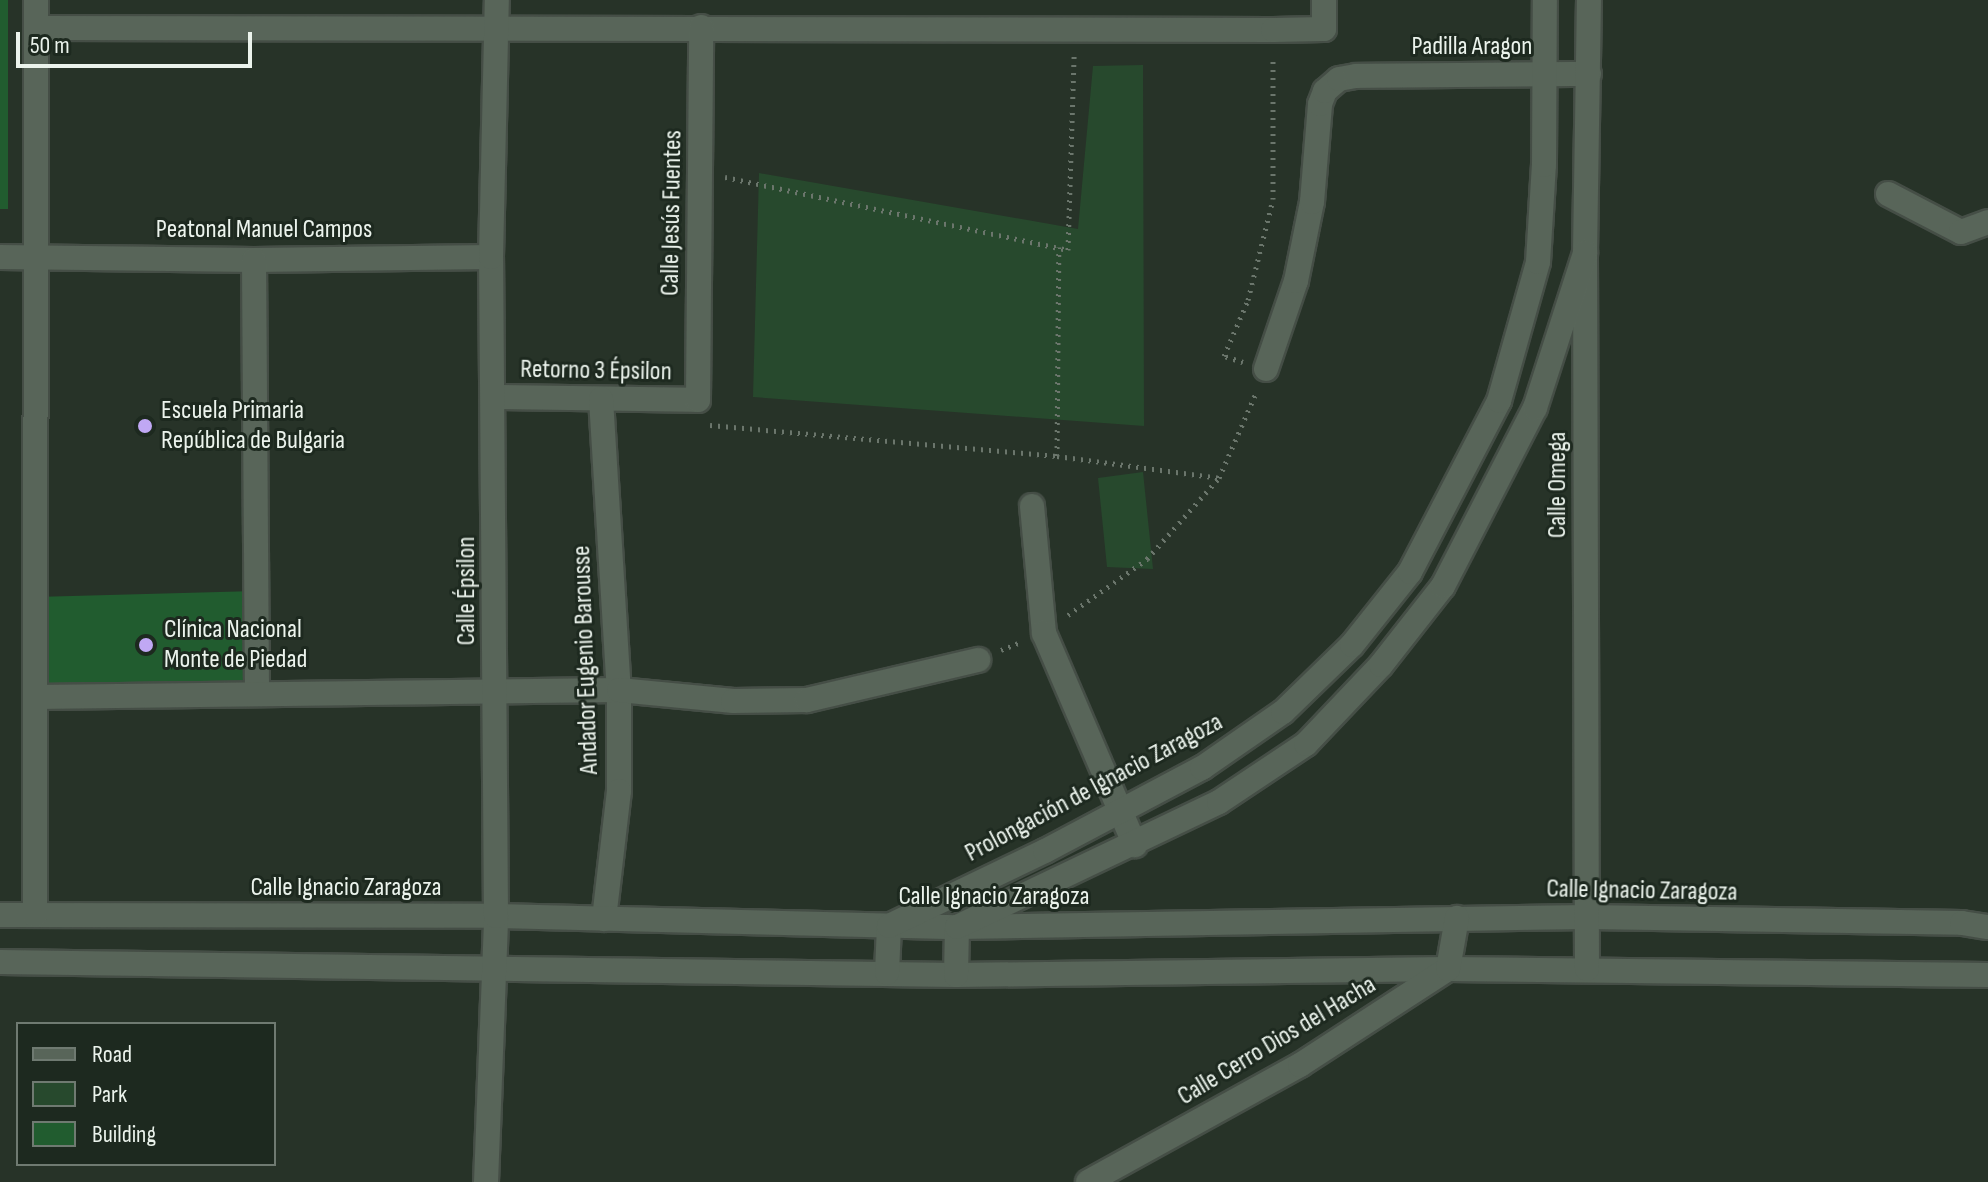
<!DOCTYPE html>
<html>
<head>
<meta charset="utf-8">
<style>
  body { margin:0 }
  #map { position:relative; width:1988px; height:1182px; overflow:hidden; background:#273328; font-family:"Sofia Sans Condensed",sans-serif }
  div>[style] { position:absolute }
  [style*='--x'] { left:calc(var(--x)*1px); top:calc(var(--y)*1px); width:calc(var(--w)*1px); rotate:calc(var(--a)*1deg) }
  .green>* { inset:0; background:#27492d }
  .building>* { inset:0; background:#215c2f }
  .path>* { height:5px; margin-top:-2.5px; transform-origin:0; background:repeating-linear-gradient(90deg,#6b766c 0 2px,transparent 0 8px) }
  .roads { filter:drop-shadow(2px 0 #454e46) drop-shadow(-2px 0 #454e46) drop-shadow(0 2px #454e46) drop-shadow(0 -2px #454e46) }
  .minor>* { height:24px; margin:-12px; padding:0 12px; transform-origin:12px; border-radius:12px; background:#586559 }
  .dots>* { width:22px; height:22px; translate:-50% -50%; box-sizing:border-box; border:4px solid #1d291f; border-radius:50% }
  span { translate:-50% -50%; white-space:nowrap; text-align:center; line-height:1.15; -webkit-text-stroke:6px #1d291f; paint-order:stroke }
  .street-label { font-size:26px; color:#ebf3ec }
  .poi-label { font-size:26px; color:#ebf3ec }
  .left { translate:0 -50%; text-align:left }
  .legend { position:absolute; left:16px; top:1022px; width:260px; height:144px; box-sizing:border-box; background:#1d291f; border:2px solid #6f7a71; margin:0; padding:10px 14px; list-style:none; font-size:24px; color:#ebf3ec }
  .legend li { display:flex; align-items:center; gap:16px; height:40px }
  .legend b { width:40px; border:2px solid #6f7a71 }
  .scale { position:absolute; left:16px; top:32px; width:236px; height:36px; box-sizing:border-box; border:4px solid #ebf3ec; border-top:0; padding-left:10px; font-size:24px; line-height:28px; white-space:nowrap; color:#ebf3ec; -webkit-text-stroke:6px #1d291f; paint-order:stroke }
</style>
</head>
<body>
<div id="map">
  <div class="green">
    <i style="clip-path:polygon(1143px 65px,1144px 426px,753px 397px,759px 173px,1078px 229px,1093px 66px)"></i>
    <i style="clip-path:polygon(1143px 472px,1153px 569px,1107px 567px,1098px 478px)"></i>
  </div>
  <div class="building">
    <i style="clip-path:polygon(0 0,8px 0,8px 209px,0 209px)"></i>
    <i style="clip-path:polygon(256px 591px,257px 694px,35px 697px,35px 597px)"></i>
  </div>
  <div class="path">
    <i style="--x:725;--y:177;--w:351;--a:12"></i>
    <i style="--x:1068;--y:250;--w:195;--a:-88.2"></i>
    <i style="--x:1243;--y:362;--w:20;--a:-162"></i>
    <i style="--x:1224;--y:356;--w:61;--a:-66.8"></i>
    <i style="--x:1248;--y:300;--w:104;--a:-76.1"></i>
    <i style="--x:1273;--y:199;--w:142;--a:-90"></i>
    <i style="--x:710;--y:425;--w:348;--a:5.1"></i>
    <i style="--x:1057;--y:456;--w:163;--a:7.7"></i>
    <i style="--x:1057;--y:456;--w:209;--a:-89.5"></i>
    <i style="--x:1068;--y:615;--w:97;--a:-35.3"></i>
    <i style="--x:1147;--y:559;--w:108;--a:-48.4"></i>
    <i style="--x:1219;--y:478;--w:93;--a:-66.5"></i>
    <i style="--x:1001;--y:650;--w:22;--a:-22"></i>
  </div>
  <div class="roads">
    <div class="minor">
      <i style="--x:36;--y:28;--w:1237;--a:0.09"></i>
      <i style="--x:1273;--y:30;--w:51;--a:-1.1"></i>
      <i style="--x:1324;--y:29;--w:29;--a:-90"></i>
      <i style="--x:1888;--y:194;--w:82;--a:27.5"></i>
      <i style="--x:1961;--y:232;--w:29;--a:-20"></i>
      <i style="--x:0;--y:257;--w:254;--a:0.7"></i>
      <i style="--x:254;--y:260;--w:237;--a:-0.7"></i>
      <i style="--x:254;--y:260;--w:434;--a:89.6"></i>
      <i style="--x:1266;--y:369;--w:93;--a:-71.2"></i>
      <i style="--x:1296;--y:281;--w:81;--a:-78.6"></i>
      <i style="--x:1312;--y:202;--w:98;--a:-85.3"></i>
      <i style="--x:1320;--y:104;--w:14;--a:-69"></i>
      <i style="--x:1325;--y:91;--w:18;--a:-41"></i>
      <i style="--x:1339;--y:79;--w:17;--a:-10"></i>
      <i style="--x:1356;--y:76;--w:233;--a:-0.5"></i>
      <i style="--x:494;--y:397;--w:204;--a:0.8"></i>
      <i style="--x:698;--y:400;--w:373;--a:-89.5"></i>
      <i style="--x:601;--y:399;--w:292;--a:86.5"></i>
      <i style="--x:619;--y:690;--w:101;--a:90"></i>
      <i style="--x:619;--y:791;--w:129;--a:96.7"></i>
      <i style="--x:1032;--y:506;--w:128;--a:84.6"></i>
      <i style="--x:1044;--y:633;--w:231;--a:66.8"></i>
      <i style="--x:35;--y:697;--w:584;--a:-0.69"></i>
      <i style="--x:619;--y:690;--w:115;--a:5.5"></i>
      <i style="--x:733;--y:701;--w:74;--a:-0.8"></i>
      <i style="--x:807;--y:700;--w:176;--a:-13.2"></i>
      <i style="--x:0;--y:915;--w:496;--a:0.1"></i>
      <i style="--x:496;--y:916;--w:461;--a:1.4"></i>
      <i style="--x:957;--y:927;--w:631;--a:-0.91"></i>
      <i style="--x:1588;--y:917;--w:374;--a:0.9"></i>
      <i style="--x:1962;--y:923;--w:26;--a:9"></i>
      <i style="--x:35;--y:915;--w:915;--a:-89.94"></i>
      <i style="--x:0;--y:962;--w:956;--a:0.78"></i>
      <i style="--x:956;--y:975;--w:492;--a:-0.7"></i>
      <i style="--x:1448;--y:969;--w:540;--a:0.64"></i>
      <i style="--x:1587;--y:969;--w:716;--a:-90.16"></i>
      <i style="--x:1585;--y:253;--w:253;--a:-89.1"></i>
      <i style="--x:887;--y:973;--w:47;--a:-87.6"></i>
      <i style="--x:889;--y:926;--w:173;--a:-25.7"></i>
      <i style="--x:1045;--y:851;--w:178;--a:-27.9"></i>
      <i style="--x:1202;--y:768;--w:98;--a:-34.7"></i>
      <i style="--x:1283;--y:712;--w:96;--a:-44.2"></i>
      <i style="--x:1352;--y:645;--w:93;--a:-51.5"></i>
      <i style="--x:1410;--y:572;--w:193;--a:-62.5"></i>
      <i style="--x:1499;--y:401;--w:144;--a:-74.3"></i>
      <i style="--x:1538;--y:262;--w:97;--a:-86.5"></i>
      <i style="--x:1544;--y:165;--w:165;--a:-89.7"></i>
      <i style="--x:956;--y:975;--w:48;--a:-88.8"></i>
      <i style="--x:957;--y:927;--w:290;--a:-25.5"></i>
      <i style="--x:1219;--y:802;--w:105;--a:-33.7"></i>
      <i style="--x:1306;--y:744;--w:109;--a:-46.5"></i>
      <i style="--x:1381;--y:665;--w:100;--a:-51.9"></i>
      <i style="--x:1443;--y:586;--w:200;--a:-62.7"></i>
      <i style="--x:1535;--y:408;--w:163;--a:-72.1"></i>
      <i style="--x:486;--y:1182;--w:266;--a:-87.8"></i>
      <i style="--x:496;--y:916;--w:659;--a:-90.43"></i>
      <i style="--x:491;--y:257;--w:257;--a:-88.7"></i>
      <i style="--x:1088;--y:1182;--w:242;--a:-28.9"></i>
      <i style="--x:1300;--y:1065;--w:176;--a:-33"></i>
      <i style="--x:1448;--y:969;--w:52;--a:-80"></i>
    </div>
  </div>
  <div class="dots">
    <i style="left:145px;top:426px;background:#c0a8f4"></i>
    <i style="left:146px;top:645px;background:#c0a8f4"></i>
  </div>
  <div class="street-label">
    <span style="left:1472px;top:47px">Padilla Aragon</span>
    <span style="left:672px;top:213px;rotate:-89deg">Calle Jesús Fuentes</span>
    <span style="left:264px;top:230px">Peatonal Manuel Campos</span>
    <span style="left:596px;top:371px;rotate:1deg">Retorno 3 Épsilon</span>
    <span style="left:1558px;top:485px;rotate:-90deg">Calle Omega</span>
    <span style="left:467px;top:591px;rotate:-90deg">Calle Épsilon</span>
    <span style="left:586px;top:660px;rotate:-92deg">Andador Eugenio Barousse</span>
    <span style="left:1094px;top:788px;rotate:-28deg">Prolongación de Ignacio Zaragoza</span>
    <span style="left:346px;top:888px">Calle Ignacio Zaragoza</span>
    <span style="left:1642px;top:891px;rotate:1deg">Calle Ignacio Zaragoza</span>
    <span style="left:994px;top:897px">Calle Ignacio Zaragoza</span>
    <span style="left:1277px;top:1041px;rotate:-31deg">Calle Cerro Dios del Hacha</span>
  </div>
  <div class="poi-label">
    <span class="left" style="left:161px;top:426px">Escuela Primaria<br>República de Bulgaria</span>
    <span class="left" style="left:164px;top:645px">Clínica Nacional<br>Monte de Piedad</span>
  </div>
  <ul class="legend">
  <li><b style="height:10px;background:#586559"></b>Road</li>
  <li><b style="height:22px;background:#27492d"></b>Park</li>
  <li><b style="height:22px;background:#215c2f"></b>Building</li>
  </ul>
  <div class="scale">50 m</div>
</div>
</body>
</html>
